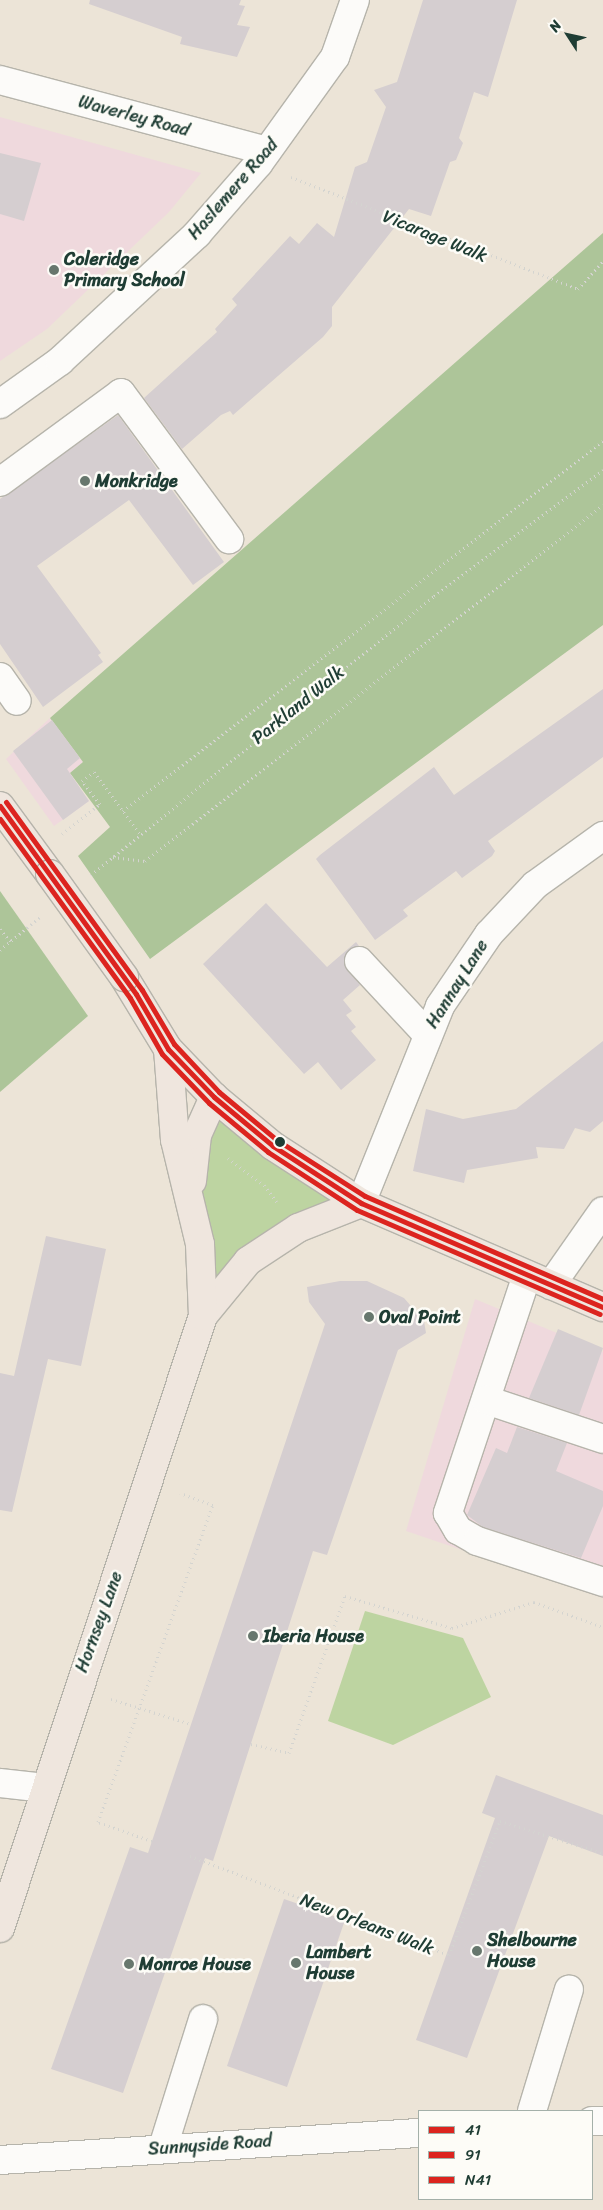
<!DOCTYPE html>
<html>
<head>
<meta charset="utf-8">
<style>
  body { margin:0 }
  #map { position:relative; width:603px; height:2210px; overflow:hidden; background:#ece4d7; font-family:Sriracha,sans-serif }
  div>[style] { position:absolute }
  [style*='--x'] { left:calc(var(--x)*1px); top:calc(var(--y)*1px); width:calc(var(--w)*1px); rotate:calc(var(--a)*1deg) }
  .built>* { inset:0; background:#efd9dd }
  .green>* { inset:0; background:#bdd4a1 }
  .forest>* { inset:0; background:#adc599 }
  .building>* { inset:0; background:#d5ced0 }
  .path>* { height:3px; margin-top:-1.5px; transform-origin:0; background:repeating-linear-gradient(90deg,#d4d4d0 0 1px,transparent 0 5px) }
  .roads { filter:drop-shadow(1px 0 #b6b4ab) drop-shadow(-1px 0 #b6b4ab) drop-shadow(0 1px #b6b4ab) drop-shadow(0 -1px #b6b4ab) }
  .minor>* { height:28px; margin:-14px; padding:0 14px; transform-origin:14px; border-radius:14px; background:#fcfbf9 }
  .major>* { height:28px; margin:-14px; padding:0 14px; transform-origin:14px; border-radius:14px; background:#efe6de }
  .bridges { filter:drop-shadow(1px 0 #b6b4ab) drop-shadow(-1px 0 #b6b4ab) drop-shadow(0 1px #b6b4ab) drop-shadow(0 -1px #b6b4ab) }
  .major-bridge>* { height:28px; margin:-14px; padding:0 14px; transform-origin:14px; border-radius:14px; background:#efe6de }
  .bus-1>* { height:5px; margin:-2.5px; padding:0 2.5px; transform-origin:2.5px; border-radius:2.5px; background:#dc241f }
  .bus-2>* { height:5px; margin:-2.5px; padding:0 2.5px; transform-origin:2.5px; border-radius:2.5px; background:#dc241f }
  .bus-3>* { height:5px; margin:-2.5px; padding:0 2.5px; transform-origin:2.5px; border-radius:2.5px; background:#dc241f }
  .dots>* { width:14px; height:14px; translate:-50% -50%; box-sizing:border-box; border:2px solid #fdfcf7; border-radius:50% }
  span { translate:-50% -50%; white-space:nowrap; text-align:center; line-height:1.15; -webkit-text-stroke:5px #fdfcf7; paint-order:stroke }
  .street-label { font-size:18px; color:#1f3d34 }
  .poi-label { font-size:18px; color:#1f3d34; font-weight:700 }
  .left { translate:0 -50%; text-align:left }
  .legend { position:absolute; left:418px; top:2110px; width:175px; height:90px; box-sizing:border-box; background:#fdfcf7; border:1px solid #a4b0a9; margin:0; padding:6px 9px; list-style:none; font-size:15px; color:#1f3d34 }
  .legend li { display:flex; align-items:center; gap:10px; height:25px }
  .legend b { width:25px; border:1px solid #a4b0a9 }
  .north { position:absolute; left:543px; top:10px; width:50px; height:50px; -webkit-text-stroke:4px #fdfcf7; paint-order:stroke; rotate:305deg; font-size:14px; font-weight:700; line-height:20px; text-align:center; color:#1f3d34 }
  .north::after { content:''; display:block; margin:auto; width:18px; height:22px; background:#1f3d34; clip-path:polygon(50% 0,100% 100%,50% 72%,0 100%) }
</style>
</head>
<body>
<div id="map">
  <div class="built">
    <i style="clip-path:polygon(0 117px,201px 173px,169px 212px,47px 329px,0 361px)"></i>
    <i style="clip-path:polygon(50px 718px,83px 762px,70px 773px,89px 801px,54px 826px,6px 759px)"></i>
    <i style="clip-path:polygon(475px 1299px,603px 1352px,603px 1598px,406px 1531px)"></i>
  </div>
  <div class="green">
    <i style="clip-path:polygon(214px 1097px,361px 1203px,298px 1228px,203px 1316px,197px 1135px)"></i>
    <i style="clip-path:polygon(365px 1611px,463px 1638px,491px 1697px,393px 1745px,328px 1721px)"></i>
  </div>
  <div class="forest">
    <i style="clip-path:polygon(603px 233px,603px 625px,150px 959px,78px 856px,110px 827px,70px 773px,83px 762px,50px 718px)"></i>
    <i style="clip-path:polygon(0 891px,88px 1016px,0 1092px)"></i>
  </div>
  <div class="building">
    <i style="clip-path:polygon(90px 0,241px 0,239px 5px,245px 6px,237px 25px,250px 27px,237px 57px,180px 44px,182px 37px,89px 4px)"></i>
    <i style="clip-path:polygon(423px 0,517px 0,488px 97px,474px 92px,459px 138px,463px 143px,456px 160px,450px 162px,431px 216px,409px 209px,332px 307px,332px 326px,323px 337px,233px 415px,230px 411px,221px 415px,182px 449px,144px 398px,217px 332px,215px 329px,237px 305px,232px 299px,290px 236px,299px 244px,317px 223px,334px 237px,355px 167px,367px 162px,386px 107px,374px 90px,397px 82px)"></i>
    <i style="clip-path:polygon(0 153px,41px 163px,24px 221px,0 214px)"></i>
    <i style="clip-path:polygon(118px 415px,224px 562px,193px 585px,129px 500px,37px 566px,101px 653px,98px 655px,103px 662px,43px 707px,0 644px,0 499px)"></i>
    <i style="clip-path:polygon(603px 689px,603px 757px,488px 841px,495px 851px,492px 856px,462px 878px,456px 871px,403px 910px,408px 916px,375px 940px,316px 859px,320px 855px,434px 767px,454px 795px)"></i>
    <i style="clip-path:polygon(52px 720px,80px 758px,67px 769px,89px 801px,63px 820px,13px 751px)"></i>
    <i style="clip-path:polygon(266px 903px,327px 967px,356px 942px,359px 946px,348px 950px,344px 964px,360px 985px,343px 1000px,352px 1011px,346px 1015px,356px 1027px,351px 1031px,376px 1060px,341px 1090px,318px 1062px,304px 1074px,203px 964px)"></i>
    <i style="clip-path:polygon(603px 1041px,603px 1121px,590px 1132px,575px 1128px,564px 1149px,536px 1147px,538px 1158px,467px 1170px,464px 1183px,413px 1171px,426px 1109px,463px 1119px,516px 1109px)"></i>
    <i style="clip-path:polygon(46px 1236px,106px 1249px,81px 1366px,48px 1359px,12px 1512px,0 1510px,0 1373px,14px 1376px)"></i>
    <i style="clip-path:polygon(340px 1281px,367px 1281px,404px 1298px,424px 1321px,426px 1333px,398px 1350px,327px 1555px,313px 1551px,213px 1861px,205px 1858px,123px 2093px,51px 2069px,130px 1847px,148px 1853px,325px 1324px,309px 1302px,307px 1287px)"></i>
    <i style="clip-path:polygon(558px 1329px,603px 1348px,579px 1415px,529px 1398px)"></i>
    <i style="clip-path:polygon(517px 1427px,567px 1443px,556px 1471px,603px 1491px,603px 1506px,581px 1558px,483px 1527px,467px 1515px,496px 1448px,507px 1453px)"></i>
    <i style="clip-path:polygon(496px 1775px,603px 1815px,603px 1856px,549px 1836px,467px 2058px,416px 2040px,495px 1818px,482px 1813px)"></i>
    <i style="clip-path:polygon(284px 1899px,345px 1920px,287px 2087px,227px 2066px)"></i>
  </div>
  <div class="path">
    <i style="--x:291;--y:177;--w:308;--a:21.3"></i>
    <i style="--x:578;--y:289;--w:38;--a:-48"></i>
    <i style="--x:123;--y:811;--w:606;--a:-37.63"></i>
    <i style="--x:62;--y:834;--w:48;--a:-38.3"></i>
    <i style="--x:100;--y:804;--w:29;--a:-128"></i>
    <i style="--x:82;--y:781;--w:15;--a:-37"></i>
    <i style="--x:94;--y:772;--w:76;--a:53.6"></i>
    <i style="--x:113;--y:857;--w:32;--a:7"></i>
    <i style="--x:145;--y:861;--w:580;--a:-37.86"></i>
    <i style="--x:91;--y:875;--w:442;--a:-39.1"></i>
    <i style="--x:434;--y:596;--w:211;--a:-36.7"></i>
    <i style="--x:0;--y:929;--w:16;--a:50"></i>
    <i style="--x:0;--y:950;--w:52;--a:-39.5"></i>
    <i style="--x:228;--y:1158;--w:45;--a:36.9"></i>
    <i style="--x:264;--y:1185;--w:21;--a:53"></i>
    <i style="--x:111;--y:1699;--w:84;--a:17.4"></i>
    <i style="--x:251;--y:1744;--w:39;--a:13"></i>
    <i style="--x:289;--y:1753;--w:167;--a:-70.4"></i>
    <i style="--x:345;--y:1596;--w:112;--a:16.7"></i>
    <i style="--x:452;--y:1628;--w:86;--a:-17.6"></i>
    <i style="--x:534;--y:1602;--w:73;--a:19.9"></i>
    <i style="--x:152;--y:1841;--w:57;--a:-160.6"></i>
    <i style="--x:98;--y:1822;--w:337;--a:-70.1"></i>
    <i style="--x:213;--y:1505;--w:35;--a:-160"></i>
    <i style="--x:190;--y:1856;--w:277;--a:20.9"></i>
    <i style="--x:449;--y:1955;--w:143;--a:-69.2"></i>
    <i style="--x:500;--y:1821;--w:108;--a:17.3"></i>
  </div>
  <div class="roads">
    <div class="minor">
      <i style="--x:0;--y:80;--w:276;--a:14.9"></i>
      <i style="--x:0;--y:404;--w:74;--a:-35.6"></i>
      <i style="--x:60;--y:361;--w:187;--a:-42.8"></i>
      <i style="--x:197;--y:234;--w:93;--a:-48.9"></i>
      <i style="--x:258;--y:164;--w:132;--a:-54.3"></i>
      <i style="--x:335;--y:57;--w:60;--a:-70.7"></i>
      <i style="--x:0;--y:482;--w:150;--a:-36.3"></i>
      <i style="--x:121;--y:393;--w:182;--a:53.5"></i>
      <i style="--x:0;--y:677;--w:29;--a:55"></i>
      <i style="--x:359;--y:961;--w:98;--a:47.1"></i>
      <i style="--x:361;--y:1203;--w:212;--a:-68.1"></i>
      <i style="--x:440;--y:1006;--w:87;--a:-55.8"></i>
      <i style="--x:489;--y:934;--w:67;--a:-46.8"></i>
      <i style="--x:535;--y:885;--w:84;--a:-35.8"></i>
      <i style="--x:527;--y:1275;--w:251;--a:108.4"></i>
      <i style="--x:448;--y:1513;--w:20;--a:60"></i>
      <i style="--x:458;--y:1530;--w:22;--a:30"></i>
      <i style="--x:477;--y:1541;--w:133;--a:18"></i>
      <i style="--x:551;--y:1285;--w:90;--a:-54.9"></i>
      <i style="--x:486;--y:1400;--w:123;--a:18.4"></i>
      <i style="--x:0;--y:1783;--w:45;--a:6.3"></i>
      <i style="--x:532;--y:2111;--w:127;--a:-73.1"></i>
      <i style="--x:592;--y:2121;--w:11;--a:0"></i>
      <i style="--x:163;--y:2147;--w:134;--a:-72.6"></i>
      <i style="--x:0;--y:2160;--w:420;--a:-3.7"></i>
    </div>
    <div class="major">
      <i style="--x:0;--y:806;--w:84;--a:53.7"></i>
      <i style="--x:124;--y:977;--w:84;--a:58.6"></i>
      <i style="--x:168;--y:1049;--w:66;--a:46.2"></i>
      <i style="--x:214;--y:1097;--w:77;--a:39.7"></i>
      <i style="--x:273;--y:1146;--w:105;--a:32.9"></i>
      <i style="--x:361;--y:1203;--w:263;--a:23.3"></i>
      <i style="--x:192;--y:1181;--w:46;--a:-83.8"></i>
      <i style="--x:197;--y:1135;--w:42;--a:-65.9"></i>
      <i style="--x:203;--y:1316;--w:71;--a:-50.7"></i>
      <i style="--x:248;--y:1261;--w:60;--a:-33.4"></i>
      <i style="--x:298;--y:1228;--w:68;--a:-21.6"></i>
      <i style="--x:0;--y:1928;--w:645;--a:-71.65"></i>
      <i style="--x:203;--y:1316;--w:72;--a:-92.4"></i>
      <i style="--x:200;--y:1244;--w:107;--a:-103.5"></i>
      <i style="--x:175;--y:1140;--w:91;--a:-94.4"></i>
    </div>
  </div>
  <div class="bridges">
    <div class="major-bridge">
      <i style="--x:50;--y:874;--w:127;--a:54.3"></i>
    </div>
  </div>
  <div class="bus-1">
    <i style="--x:0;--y:806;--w:232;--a:54.1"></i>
    <i style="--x:136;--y:994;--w:64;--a:59.8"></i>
    <i style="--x:168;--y:1049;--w:66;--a:46.2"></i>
    <i style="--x:214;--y:1097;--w:77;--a:39.7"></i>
    <i style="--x:273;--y:1146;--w:105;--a:32.9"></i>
    <i style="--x:361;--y:1203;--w:263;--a:23.3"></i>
  </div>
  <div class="bus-2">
    <i style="--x:0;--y:819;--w:221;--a:54"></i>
    <i style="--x:130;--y:998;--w:64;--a:60.3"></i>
    <i style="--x:162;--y:1054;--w:68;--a:46.2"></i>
    <i style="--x:209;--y:1103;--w:77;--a:39.7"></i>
    <i style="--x:268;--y:1152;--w:106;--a:33.1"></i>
    <i style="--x:357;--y:1210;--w:264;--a:23.2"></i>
  </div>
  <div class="bus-3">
    <i style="--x:6;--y:802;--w:232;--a:54.1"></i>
    <i style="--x:142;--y:990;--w:63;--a:59.3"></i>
    <i style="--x:174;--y:1044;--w:66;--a:46.8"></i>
    <i style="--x:219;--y:1092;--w:75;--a:39.6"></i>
    <i style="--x:277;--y:1140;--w:104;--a:32.5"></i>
    <i style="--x:365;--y:1196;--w:259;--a:23.4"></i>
  </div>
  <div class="dots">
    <i style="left:54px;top:270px;background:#67776d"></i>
    <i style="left:85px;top:481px;background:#67776d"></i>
    <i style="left:280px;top:1142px;background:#1f3d34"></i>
    <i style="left:369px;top:1317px;background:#67776d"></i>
    <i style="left:253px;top:1636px;background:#67776d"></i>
    <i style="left:477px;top:1951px;background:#67776d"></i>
    <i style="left:296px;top:1963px;background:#67776d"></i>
    <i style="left:129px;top:1964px;background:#67776d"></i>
  </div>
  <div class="street-label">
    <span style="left:134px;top:116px;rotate:15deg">Waverley Road</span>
    <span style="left:233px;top:189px;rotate:-49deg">Haslemere Road</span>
    <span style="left:435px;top:236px;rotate:22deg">Vicarage Walk</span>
    <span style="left:298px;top:705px;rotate:-39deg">Parkland Walk</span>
    <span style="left:457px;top:984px;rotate:-58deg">Hannay Lane</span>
    <span style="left:99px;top:1622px;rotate:-70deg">Hornsey Lane</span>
    <span style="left:367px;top:1924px;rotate:21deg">New Orleans Walk</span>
    <span style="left:210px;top:2145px;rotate:-4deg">Sunnyside Road</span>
  </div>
  <div class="poi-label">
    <span class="left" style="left:64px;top:270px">Coleridge<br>Primary School</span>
    <span class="left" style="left:95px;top:481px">Monkridge</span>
    <span class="left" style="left:379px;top:1317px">Oval Point</span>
    <span class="left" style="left:263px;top:1636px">Iberia House</span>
    <span class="left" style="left:487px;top:1951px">Shelbourne<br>House</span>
    <span class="left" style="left:306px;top:1963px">Lambert<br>House</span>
    <span class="left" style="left:139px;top:1964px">Monroe House</span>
  </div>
  <ul class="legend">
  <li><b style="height:6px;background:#dc241f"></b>41</li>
  <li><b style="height:6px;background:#dc241f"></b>91</li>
  <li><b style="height:6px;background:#dc241f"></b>N41</li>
  </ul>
  <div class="north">N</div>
</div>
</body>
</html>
